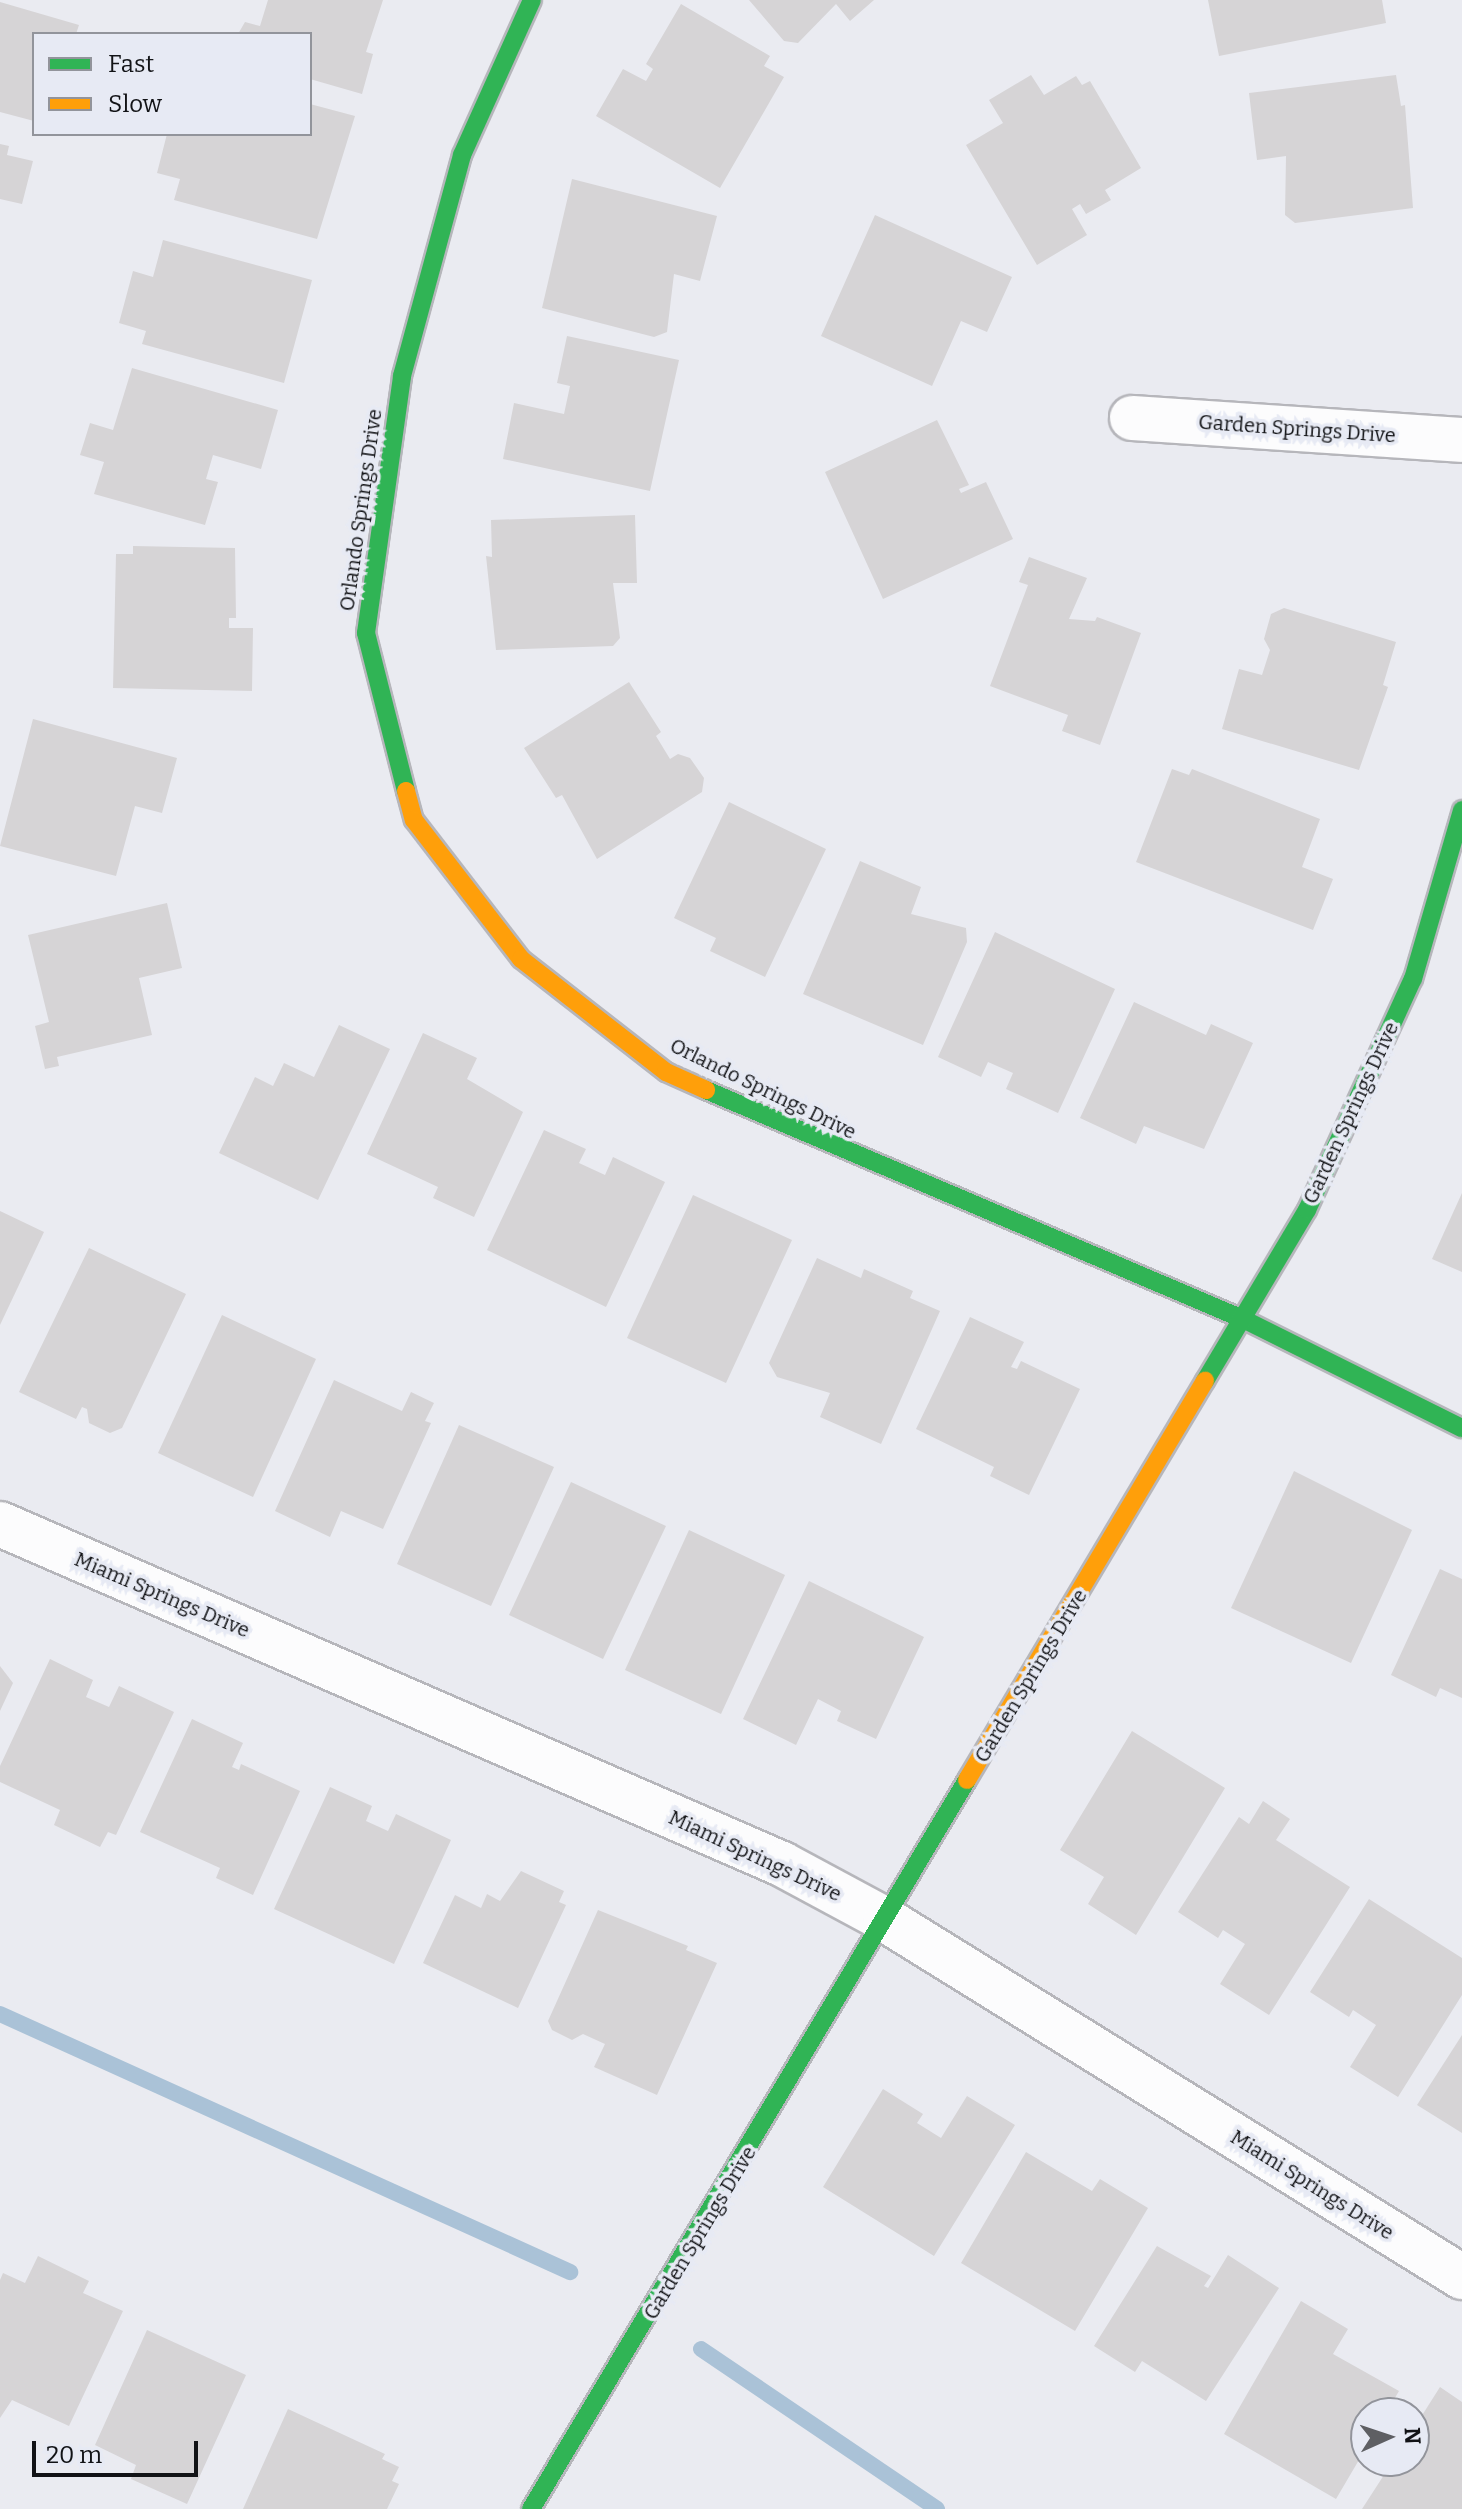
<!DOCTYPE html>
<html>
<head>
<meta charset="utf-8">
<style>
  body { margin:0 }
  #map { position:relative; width:1462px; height:2509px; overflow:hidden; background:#eaebf1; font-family:Bitter,serif }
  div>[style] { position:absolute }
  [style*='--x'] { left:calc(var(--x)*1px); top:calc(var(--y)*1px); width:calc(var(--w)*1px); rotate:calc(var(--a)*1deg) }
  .stream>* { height:16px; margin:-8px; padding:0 8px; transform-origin:8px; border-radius:8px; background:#aac2d7 }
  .building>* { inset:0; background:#d6d4d6 }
  .roads { filter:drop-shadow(2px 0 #b6b6bb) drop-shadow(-2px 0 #b6b6bb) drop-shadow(0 2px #b6b6bb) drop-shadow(0 -2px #b6b6bb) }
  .street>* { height:44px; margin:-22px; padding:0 22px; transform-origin:22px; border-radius:22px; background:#fcfcfd }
  .fast>* { height:18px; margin:-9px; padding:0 9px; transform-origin:9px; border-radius:9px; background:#30b455 }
  .slow>* { height:18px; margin:-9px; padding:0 9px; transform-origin:9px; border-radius:9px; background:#ff9f0a }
  span { translate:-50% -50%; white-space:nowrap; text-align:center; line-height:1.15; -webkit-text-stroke:7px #e7eaf4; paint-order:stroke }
  .street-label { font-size:20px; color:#121316 }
  .legend { position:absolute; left:32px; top:32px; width:280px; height:104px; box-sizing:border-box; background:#e7eaf4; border:2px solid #92949b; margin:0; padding:10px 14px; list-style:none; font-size:24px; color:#121316 }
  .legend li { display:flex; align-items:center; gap:16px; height:40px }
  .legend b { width:40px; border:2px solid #92949b }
  .north { position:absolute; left:1350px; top:2397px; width:80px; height:80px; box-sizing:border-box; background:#e7eaf4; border:2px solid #92949b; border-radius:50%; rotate:87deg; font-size:22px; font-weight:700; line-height:32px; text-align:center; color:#121316 }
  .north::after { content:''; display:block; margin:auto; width:28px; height:36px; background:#5e5f63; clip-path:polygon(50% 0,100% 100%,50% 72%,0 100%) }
  .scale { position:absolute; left:32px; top:2441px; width:166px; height:36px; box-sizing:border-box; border:4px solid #121316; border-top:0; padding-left:10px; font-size:24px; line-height:28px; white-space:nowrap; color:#121316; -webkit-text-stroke:6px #e7eaf4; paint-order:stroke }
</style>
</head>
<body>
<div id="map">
  <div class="stream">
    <i style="--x:0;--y:2014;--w:626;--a:24.35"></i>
    <i style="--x:701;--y:2349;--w:285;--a:34.1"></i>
  </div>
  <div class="building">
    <i style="clip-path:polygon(268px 0,383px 0,366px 52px,373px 54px,362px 94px,310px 79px,310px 34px,238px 34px,245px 22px,260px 26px)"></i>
    <i style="clip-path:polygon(749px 0,874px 0,850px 21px,836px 4px,798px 43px,784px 41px)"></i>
    <i style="clip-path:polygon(1208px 0,1382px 0,1386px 23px,1219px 56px)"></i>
    <i style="clip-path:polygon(0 2px,79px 25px,76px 34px,34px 34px,34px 121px,0 112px)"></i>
    <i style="clip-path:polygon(681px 4px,770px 56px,764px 66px,784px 77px,720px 188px,596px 116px,623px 69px,646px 81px,653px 69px,646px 64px)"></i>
    <i style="clip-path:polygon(1031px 75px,1044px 95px,1076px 76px,1082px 85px,1090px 81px,1141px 168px,1105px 190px,1111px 200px,1086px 214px,1080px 204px,1072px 209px,1087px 235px,1037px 265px,966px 145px,1003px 123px,989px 100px)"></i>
    <i style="clip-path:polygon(1396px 75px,1401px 106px,1405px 105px,1413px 208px,1295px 223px,1285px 215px,1286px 156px,1257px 160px,1249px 93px)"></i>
    <i style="clip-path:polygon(310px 104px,355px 116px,317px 239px,174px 200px,180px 179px,157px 173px,167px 134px,310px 134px)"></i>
    <i style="clip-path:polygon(0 144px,9px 146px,7px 155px,33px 161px,22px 204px,0 199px)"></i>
    <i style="clip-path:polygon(572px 179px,717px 216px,700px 281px,674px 274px,667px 332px,654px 337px,542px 308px)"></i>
    <i style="clip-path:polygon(875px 215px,1012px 277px,987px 332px,961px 321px,932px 386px,821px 336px)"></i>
    <i style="clip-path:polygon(163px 240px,312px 280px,284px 383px,142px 344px,146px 331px,119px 323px,133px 271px,153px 277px)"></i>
    <i style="clip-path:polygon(567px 336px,679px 360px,650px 491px,503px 459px,514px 403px,564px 414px,570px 386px,557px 383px)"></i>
    <i style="clip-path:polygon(132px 368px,278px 410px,261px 469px,213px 455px,206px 479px,218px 482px,205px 525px,94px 494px,104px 462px,80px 455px,90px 423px,113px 430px)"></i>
    <i style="clip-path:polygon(937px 420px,969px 485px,959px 489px,961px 493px,986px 482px,1013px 539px,883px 599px,825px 472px)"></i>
    <i style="clip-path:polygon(635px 515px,637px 583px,613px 583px,620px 638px,613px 646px,496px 650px,486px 556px,492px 557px,491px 520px)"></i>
    <i style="clip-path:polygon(133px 546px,235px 548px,236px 618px,229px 618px,229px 628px,253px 628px,252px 691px,113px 688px,116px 554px,133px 554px)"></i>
    <i style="clip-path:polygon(1029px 557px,1087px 578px,1069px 619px,1095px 621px,1097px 617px,1141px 633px,1100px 745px,1062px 731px,1068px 715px,990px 686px,1028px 585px,1019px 582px)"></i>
    <i style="clip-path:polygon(1284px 608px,1396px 642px,1383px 685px,1388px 687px,1359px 770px,1222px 729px,1239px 669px,1262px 675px,1270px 650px,1264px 639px,1271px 614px)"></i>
    <i style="clip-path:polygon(629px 682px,661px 732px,656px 736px,670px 759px,678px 754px,690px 758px,704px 778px,702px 792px,597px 859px,562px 795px,556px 798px,524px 748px)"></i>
    <i style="clip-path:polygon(33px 719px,177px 758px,162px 813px,135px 806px,116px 876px,0 846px)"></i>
    <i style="clip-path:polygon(1172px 769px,1189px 775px,1192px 769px,1320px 819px,1302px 867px,1333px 879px,1313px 930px,1136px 862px)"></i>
    <i style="clip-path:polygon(729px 802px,826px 849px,765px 977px,710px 951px,716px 938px,674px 918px)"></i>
    <i style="clip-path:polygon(860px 861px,921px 887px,911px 914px,966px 928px,967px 942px,923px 1045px,803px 994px)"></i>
    <i style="clip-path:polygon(167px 903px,182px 968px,139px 978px,152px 1035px,57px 1057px,59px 1066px,45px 1069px,35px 1026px,49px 1022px,28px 935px)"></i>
    <i style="clip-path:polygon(995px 932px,1115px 989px,1058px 1113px,1006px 1089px,1013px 1073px,988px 1062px,981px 1077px,938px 1057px)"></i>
    <i style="clip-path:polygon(1134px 1002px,1206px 1035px,1211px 1024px,1253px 1043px,1204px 1149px,1144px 1126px,1136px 1144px,1080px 1118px)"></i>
    <i style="clip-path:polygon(339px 1025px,390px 1049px,318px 1200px,219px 1153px,255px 1077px,273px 1086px,284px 1063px,314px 1077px)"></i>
    <i style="clip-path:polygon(423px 1033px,477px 1058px,467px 1079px,523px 1112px,474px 1217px,433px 1198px,438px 1187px,367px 1154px)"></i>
    <i style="clip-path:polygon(544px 1130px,586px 1149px,579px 1163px,605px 1175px,613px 1157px,665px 1182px,606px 1307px,487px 1250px)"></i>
    <i style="clip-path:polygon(1462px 1193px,1462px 1272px,1432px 1259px)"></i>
    <i style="clip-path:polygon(693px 1195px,792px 1240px,726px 1383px,627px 1338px)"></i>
    <i style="clip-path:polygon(0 1211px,44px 1232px,0 1325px)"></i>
    <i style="clip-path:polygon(89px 1248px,186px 1294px,122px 1428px,110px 1433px,89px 1423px,87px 1409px,82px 1407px,76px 1419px,19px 1392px)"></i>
    <i style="clip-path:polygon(817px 1258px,861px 1278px,864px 1269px,913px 1291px,910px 1298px,940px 1311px,881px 1444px,820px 1417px,830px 1393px,777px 1377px,769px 1363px)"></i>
    <i style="clip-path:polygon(222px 1315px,316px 1359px,253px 1497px,158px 1453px)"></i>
    <i style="clip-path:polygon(970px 1317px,1024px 1342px,1011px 1367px,1017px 1369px,1021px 1361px,1080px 1389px,1029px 1495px,990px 1476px,994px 1467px,916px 1429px)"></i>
    <i style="clip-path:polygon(334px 1380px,402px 1411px,411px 1392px,434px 1403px,425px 1421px,431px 1423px,383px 1529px,341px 1511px,330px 1537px,275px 1511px)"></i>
    <i style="clip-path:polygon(459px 1425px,554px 1467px,491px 1606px,397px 1564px)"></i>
    <i style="clip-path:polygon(1294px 1471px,1412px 1530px,1351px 1663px,1231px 1608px)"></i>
    <i style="clip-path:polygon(571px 1482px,666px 1526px,603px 1659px,509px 1615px)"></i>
    <i style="clip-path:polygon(689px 1530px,785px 1575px,721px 1714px,625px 1670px)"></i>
    <i style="clip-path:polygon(1440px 1569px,1462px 1579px,1462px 1698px,1440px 1688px,1436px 1697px,1391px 1675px)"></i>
    <i style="clip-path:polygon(809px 1581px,924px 1637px,876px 1739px,837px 1721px,841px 1711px,818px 1699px,796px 1745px,743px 1719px)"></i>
    <i style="clip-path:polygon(50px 1659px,93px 1680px,86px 1697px,109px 1707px,119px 1686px,174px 1712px,116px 1835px,108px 1832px,100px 1847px,54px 1825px,60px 1810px,0 1782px,0 1766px)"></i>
    <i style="clip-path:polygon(0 1666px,13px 1683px,0 1711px)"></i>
    <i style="clip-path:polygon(192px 1719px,243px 1743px,232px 1767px,239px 1770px,241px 1764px,300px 1791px,253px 1895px,216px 1878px,220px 1868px,140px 1832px)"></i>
    <i style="clip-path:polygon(1132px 1731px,1225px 1788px,1136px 1935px,1088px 1904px,1104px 1877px,1060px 1850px)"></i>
    <i style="clip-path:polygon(330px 1787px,372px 1806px,366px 1821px,388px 1831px,396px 1814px,451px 1840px,394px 1964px,274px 1909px)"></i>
    <i style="clip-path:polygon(1263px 1801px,1290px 1819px,1276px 1840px,1350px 1887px,1269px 2015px,1220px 1984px,1245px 1944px,1223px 1930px,1218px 1938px,1178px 1912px,1239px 1817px,1249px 1824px)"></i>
    <i style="clip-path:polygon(521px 1871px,564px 1891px,559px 1902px,566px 1905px,518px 2008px,423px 1963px,455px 1895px,481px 1908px,487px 1894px,500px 1901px)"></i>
    <i style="clip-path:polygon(1369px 1899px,1462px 1958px,1462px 1995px,1398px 2097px,1350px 2067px,1376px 2025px,1353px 2010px,1349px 2017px,1310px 1992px)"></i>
    <i style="clip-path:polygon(598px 1910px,688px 1946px,686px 1950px,717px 1963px,657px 2095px,594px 2067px,605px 2044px,583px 2034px,572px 2040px,552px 2030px,548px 2021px)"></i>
    <i style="clip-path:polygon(1462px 2035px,1462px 2133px,1417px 2105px)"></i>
    <i style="clip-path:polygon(883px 2089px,923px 2114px,917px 2123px,941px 2138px,967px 2096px,1015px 2125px,934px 2256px,823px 2187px)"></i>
    <i style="clip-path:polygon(1026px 2152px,1092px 2191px,1100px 2179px,1148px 2208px,1075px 2331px,961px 2263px)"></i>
    <i style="clip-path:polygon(1157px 2246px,1211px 2276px,1204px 2286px,1208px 2288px,1228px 2255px,1279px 2288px,1206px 2401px,1142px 2361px,1135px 2372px,1094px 2346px)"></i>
    <i style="clip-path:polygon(38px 2256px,89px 2281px,83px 2293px,123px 2311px,69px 2426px,12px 2400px,0 2418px,0 2280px,3px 2273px,25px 2283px)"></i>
    <i style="clip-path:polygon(1301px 2301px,1348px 2329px,1333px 2354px,1399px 2391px,1386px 2413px,1366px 2413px,1366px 2448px,1336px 2499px,1224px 2434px)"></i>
    <i style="clip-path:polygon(147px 2330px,246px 2375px,187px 2504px,131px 2479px,136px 2465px,95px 2445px)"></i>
    <i style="clip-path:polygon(1440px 2387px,1462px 2402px,1462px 2509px,1362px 2509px,1393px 2461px,1414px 2461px,1414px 2428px)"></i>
    <i style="clip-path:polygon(288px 2409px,385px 2454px,382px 2459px,399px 2467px,392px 2481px,399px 2484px,387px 2509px,243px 2509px)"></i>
  </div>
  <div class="roads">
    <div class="street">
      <i style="--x:1132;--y:418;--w:331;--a:3.8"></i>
      <i style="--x:0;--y:1524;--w:853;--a:23.5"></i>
      <i style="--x:782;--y:1864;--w:118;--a:28.3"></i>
      <i style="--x:886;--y:1920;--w:678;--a:31.79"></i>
    </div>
    <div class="fast">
      <i style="--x:406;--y:791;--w:163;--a:-104.2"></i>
      <i style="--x:366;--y:633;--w:260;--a:-82"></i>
      <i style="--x:402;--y:376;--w:229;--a:-74.8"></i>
      <i style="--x:462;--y:155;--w:170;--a:-65.7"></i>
      <i style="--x:706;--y:1090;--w:584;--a:23.1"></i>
      <i style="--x:1243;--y:1319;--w:245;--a:26.5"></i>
      <i style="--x:1205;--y:1381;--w:199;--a:-59.2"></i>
      <i style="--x:1307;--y:1210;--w:254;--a:-65.4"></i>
      <i style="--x:1413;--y:979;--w:176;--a:-73.8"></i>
      <i style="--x:531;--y:2509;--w:849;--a:-59.12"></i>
    </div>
    <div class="slow">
      <i style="--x:406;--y:791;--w:30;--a:75"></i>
      <i style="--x:414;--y:820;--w:175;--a:52.4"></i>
      <i style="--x:521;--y:959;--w:184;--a:37.9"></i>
      <i style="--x:666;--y:1072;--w:44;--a:24.2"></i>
      <i style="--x:967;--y:1780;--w:465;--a:-59.2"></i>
    </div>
  </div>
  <div class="street-label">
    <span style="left:1297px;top:429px;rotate:4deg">Garden Springs Drive</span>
    <span style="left:361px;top:510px;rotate:-82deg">Orlando Springs Drive</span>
    <span style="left:763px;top:1089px;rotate:26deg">Orlando Springs Drive</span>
    <span style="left:1351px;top:1113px;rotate:-65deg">Garden Springs Drive</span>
    <span style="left:162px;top:1595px;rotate:23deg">Miami Springs Drive</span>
    <span style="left:1031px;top:1676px;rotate:-59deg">Garden Springs Drive</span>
    <span style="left:755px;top:1856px;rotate:25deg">Miami Springs Drive</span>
    <span style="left:1312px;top:2185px;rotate:32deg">Miami Springs Drive</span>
    <span style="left:700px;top:2233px;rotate:-59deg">Garden Springs Drive</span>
  </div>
  <ul class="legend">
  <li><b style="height:10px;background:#30b455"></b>Fast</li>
  <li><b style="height:10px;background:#ff9f0a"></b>Slow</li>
  </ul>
  <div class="north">N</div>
  <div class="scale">20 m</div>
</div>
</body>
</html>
